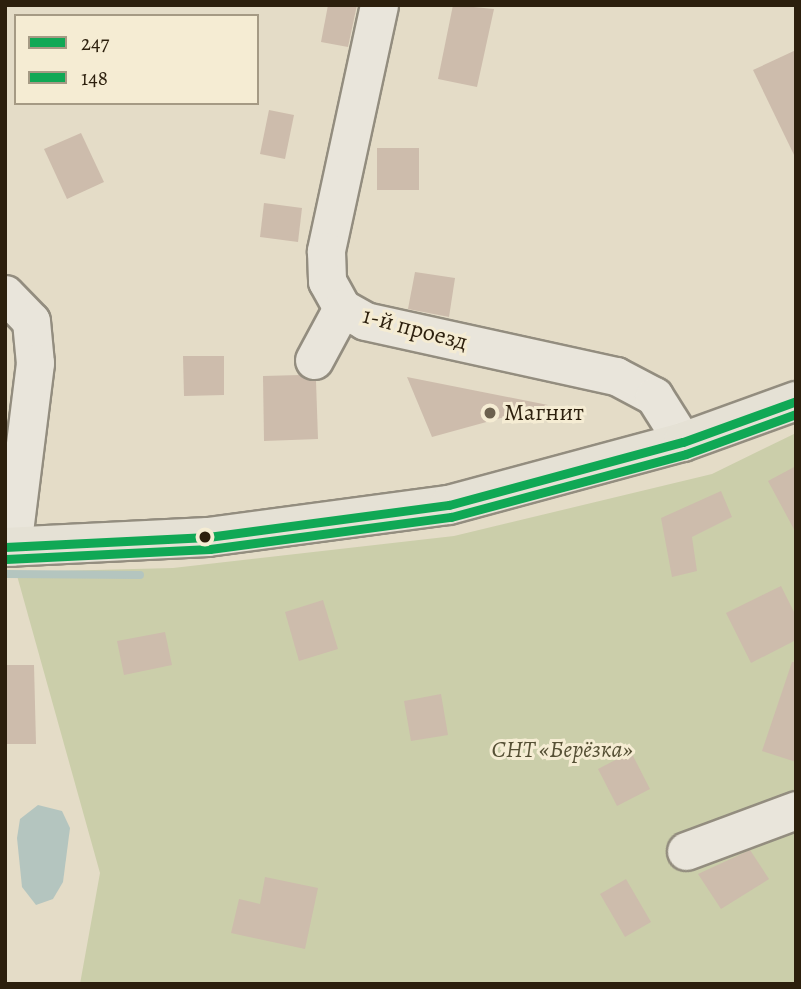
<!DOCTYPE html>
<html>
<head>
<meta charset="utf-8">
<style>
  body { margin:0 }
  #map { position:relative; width:801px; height:989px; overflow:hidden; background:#e4dcc7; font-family:Alegreya,serif }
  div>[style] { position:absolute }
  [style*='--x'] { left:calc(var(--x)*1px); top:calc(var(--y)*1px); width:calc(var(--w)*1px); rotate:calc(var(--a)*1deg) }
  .green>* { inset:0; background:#cbceaa }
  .water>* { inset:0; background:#b4c5bf }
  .stream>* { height:8px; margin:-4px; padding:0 4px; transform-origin:4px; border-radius:4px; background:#b4c5bf }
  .building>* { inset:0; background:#cdbcac }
  .roads { filter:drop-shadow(2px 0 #938d7f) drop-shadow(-2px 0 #938d7f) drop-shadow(0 2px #938d7f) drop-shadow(0 -2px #938d7f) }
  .minor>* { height:37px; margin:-18.5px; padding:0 18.5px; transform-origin:18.5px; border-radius:18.5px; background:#e9e5db }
  .major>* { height:38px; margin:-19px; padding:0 19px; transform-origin:19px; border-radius:19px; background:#e5e1d5 }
  .bus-1>* { height:9px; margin:-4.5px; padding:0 4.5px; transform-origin:4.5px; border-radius:4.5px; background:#10a855 }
  .bus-2>* { height:9px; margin:-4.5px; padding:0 4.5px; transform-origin:4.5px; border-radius:4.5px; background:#10a855 }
  .dots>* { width:19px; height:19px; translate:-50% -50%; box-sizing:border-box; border:4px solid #f5ecd3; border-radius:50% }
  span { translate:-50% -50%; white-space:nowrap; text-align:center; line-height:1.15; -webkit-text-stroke:6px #f5ecd3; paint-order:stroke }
  .street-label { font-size:24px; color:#2c1f0d }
  .poi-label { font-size:24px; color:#2c1f0d }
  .left { translate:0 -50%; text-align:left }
  .park-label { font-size:24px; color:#565035; font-style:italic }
  .frame { position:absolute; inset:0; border:7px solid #2c1f0d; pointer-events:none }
  .legend { position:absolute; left:14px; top:14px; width:245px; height:91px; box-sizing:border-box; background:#f5ecd3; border:2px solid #a59a84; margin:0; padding:9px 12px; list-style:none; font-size:21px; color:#2c1f0d }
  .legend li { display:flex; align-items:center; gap:14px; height:35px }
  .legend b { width:35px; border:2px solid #a59a84 }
</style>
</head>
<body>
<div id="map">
  <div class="green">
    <i style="clip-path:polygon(796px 433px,796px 984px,80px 984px,100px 873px,16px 572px,173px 568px,454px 536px,712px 474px)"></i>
  </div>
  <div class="water">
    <i style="clip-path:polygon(38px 805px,62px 811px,70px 828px,63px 882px,53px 899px,36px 905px,22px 887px,17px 838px,20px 819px)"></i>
  </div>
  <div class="stream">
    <i style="--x:5;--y:574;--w:135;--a:0.4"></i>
  </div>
  <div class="building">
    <i style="clip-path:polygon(328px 5px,357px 5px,348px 47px,321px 42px)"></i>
    <i style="clip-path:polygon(453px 5px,494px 9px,477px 87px,438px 79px)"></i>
    <i style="clip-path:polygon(796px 50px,796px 159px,753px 70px)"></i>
    <i style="clip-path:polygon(269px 110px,294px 115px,285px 159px,260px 154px)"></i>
    <i style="clip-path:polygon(81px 133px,104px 182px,67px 199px,44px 149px)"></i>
    <i style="clip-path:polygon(377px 148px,419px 148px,419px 190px,377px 190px)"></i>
    <i style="clip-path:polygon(264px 203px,302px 208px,298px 242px,260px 237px)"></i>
    <i style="clip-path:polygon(415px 272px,455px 278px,449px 317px,408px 309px)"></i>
    <i style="clip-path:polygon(183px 356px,224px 356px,224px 395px,184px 396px)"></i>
    <i style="clip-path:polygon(300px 375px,316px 381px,318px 439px,264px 441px,263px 376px)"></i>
    <i style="clip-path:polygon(407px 377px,548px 405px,432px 437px)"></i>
    <i style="clip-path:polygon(796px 466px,796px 533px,768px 481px)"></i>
    <i style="clip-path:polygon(721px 491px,732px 517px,692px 537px,697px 571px,672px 577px,661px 518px)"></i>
    <i style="clip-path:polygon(781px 586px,796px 616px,796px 640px,751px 663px,726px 613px)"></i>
    <i style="clip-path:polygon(323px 600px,338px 649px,299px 661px,285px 612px)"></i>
    <i style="clip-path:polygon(165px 632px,172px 665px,124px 675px,117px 641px)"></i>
    <i style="clip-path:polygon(792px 662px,796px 662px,796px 762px,762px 751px)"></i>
    <i style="clip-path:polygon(5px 665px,34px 665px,36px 744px,5px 744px)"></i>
    <i style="clip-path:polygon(441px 694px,448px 735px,411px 741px,404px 701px)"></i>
    <i style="clip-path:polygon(631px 752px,650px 789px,617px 806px,598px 769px)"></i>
    <i style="clip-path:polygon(750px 850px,769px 879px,721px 909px,698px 874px)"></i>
    <i style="clip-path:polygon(265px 877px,318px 888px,305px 949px,231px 933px,239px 899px,260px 904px)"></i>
    <i style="clip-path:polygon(626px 879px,651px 922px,625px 937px,600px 894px)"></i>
  </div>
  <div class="roads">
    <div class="minor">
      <i style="--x:379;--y:5;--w:252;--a:102.2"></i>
      <i style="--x:326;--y:251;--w:30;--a:88"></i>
      <i style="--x:327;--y:281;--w:31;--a:61"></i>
      <i style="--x:342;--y:308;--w:26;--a:29"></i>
      <i style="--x:365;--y:321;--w:257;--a:12.4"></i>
      <i style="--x:616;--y:376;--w:43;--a:27.8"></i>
      <i style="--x:654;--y:396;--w:54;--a:57.8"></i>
      <i style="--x:5;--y:294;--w:37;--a:46"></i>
      <i style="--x:31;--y:321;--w:42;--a:84.6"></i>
      <i style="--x:35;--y:363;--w:185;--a:97.1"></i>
      <i style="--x:314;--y:360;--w:59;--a:-61.7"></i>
      <i style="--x:686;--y:851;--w:117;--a:-20.4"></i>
    </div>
    <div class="major">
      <i style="--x:5;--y:547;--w:203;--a:-2.8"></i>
      <i style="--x:208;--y:537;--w:243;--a:-7.6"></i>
      <i style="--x:449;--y:505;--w:242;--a:-15.1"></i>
      <i style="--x:683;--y:442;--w:120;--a:-19.9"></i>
    </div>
  </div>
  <div class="bus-1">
    <i style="--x:5;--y:547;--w:203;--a:-2.8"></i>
    <i style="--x:208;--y:537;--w:243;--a:-7.6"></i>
    <i style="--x:449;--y:505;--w:242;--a:-15.1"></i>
    <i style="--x:683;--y:442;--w:120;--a:-19.9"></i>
  </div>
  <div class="bus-2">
    <i style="--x:6;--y:559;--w:204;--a:-2.8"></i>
    <i style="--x:210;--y:549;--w:243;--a:-7.6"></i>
    <i style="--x:451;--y:517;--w:243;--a:-15"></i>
    <i style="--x:686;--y:454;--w:117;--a:-20"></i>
  </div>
  <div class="dots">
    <i style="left:490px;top:413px;background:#6c614e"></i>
    <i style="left:205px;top:537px;background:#2c1f0d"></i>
  </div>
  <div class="street-label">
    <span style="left:415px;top:329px;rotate:15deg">1-й проезд</span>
  </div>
  <div class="poi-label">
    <span class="left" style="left:504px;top:413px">Магнит</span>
  </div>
  <div class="park-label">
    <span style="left:562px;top:750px">СНТ «Берёзка»</span>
  </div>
  <div class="frame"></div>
  <ul class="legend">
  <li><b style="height:9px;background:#10a855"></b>247</li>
  <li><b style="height:9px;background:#10a855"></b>148</li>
  </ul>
</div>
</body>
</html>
